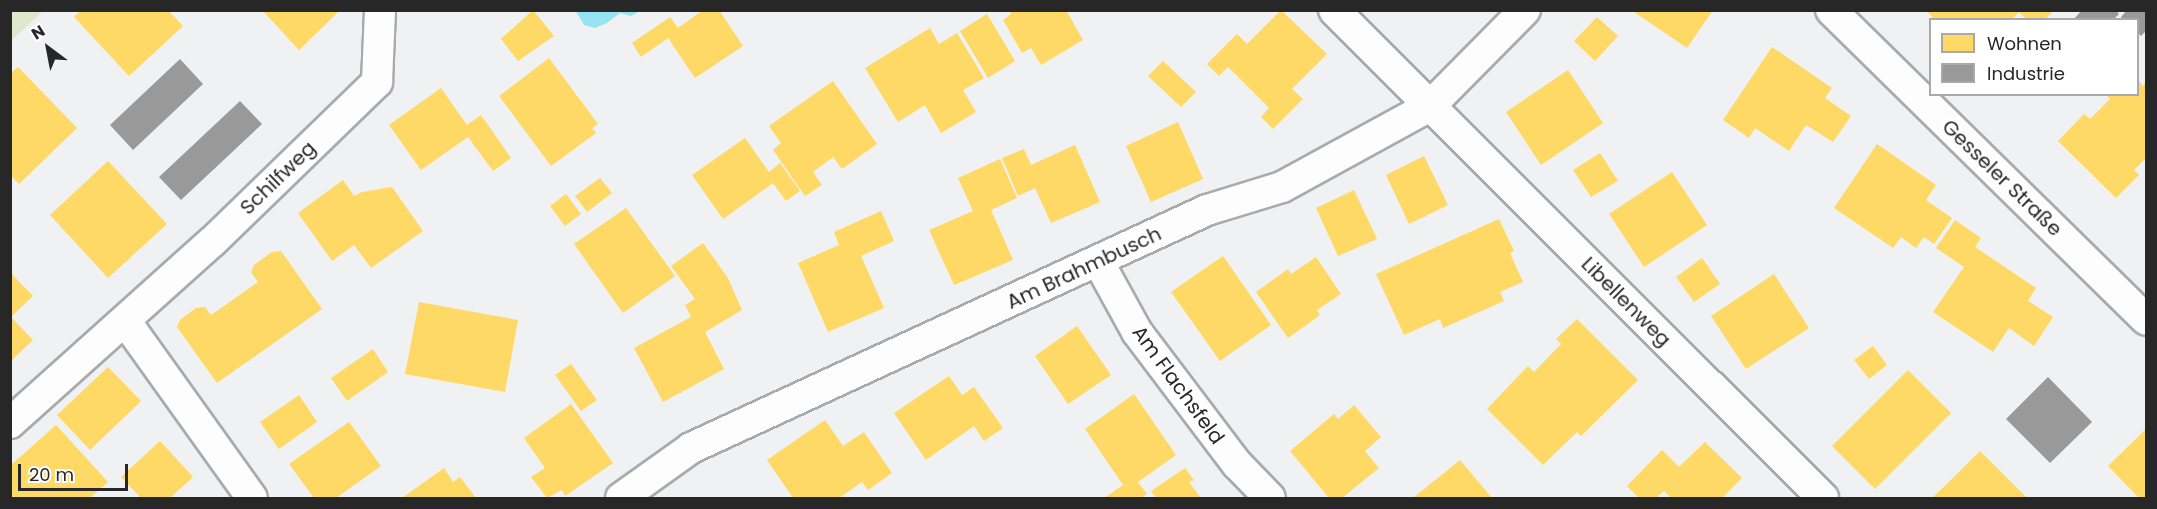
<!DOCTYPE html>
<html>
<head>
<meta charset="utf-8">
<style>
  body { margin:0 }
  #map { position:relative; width:2157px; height:509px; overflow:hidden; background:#f0f1f2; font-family:Poppins,sans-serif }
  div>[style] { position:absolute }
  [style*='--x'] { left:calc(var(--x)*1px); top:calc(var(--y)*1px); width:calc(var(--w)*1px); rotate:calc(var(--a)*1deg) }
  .green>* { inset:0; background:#dee9cc }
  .water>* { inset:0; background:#96e3f2 }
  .homes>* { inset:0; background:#ffd966 }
  .industry>* { inset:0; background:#999 }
  .roads { filter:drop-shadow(2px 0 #a9aaab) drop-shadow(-2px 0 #a9aaab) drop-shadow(0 2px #a9aaab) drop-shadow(0 -2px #a9aaab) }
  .minor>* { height:30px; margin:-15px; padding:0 15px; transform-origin:15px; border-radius:15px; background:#fdfdfd }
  span { translate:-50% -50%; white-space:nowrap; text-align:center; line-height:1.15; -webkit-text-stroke:6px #fff; paint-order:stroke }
  .street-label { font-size:20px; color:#272728 }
  .frame { position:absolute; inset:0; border:12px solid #272728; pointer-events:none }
  .legend { position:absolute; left:1929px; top:18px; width:210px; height:78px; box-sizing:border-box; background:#fff; border:2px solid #a9a9a9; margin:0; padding:8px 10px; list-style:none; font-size:18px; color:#272728 }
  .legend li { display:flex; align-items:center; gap:12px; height:30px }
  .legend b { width:30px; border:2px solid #a9a9a9 }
  .north { position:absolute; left:18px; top:18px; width:60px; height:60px; -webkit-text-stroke:4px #fff; paint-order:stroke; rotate:328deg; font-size:16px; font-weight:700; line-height:24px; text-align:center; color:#272728 }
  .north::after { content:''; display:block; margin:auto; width:21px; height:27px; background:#272728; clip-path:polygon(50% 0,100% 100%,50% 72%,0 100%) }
  .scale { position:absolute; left:18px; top:464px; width:110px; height:27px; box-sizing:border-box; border:3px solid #272728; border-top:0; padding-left:8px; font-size:18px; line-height:21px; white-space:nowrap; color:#272728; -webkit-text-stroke:4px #fff; paint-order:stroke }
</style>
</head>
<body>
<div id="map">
  <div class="green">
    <i style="clip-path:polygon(11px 10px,42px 10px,43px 11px,11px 41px)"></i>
  </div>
  <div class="water">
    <i style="clip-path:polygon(575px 10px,640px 10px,640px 11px,631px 16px,620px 13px,607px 23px,595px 28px,584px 25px)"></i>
  </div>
  <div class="homes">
    <i style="clip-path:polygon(81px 10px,168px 10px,183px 26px,129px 76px,74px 17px)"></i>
    <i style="clip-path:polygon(262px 10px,340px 10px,299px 50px)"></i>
    <i style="clip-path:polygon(533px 10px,554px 36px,518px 61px,501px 39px)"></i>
    <i style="clip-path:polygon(703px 10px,719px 10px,743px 46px,695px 78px,668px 38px,641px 57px,632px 43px,670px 17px,678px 28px)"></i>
    <i style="clip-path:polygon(1009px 10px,1066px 10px,1083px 40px,1041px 65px,1031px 48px,1022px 53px,1003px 20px,1011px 14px)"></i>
    <i style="clip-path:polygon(1281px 10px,1327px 54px,1292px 89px,1303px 99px,1273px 129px,1261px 117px,1269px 108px,1228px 67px,1219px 76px,1207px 64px,1237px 34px,1247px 44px)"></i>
    <i style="clip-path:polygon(1631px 10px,1713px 10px,1687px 48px)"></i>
    <i style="clip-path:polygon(1926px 10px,2054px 10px,2045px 20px,2027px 20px,2019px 12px,2011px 20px,1935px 20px)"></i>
    <i style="clip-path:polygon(987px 14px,1015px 61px,988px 78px,960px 31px)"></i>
    <i style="clip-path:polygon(1597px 17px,1618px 36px,1595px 61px,1574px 41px)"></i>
    <i style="clip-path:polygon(930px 28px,939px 44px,957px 33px,984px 78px,963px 90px,976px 112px,941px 133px,925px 105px,898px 122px,865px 68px)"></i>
    <i style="clip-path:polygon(1772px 47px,1832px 88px,1825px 98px,1851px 116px,1833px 142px,1806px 125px,1789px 151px,1755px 128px,1749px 138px,1723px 120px)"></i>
    <i style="clip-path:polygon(549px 58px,598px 124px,592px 128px,596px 133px,551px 166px,499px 96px)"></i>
    <i style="clip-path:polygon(1163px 61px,1196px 92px,1181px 107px,1148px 76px)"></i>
    <i style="clip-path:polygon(18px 67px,77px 128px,19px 184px,10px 175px,10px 74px)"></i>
    <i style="clip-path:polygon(1568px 70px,1603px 123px,1541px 165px,1506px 112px)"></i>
    <i style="clip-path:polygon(2138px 80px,2143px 86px,2146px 82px,2146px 158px,2134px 170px,2139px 175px,2116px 198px,2058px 141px,2084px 114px,2090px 119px,2110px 99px,2105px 94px,2138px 94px)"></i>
    <i style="clip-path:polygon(833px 81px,877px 144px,842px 169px,833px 157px,813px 172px,822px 185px,805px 196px,773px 150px,781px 143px,769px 126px)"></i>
    <i style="clip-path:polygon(441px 88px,467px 125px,481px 115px,511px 158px,493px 171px,468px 137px,421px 170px,389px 125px)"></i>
    <i style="clip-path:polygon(1178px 122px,1203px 179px,1151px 202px,1126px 146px)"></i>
    <i style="clip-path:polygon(745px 138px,769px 172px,780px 163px,800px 191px,786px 201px,773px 183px,723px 219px,692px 175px)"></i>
    <i style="clip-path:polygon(1877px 144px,1936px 185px,1926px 200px,1952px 218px,1934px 244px,1924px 237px,1916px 248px,1901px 237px,1893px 248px,1834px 208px)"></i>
    <i style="clip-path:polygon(1075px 145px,1100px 202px,1051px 223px,1035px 188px,1018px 196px,1002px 158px,1024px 149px,1031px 165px)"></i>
    <i style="clip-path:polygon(1600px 153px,1618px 181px,1591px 197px,1573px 170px)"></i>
    <i style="clip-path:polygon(1424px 156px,1448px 205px,1409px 224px,1386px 175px)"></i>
    <i style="clip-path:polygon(1000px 159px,1017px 198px,991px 210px,1013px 260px,954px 285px,929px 230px,973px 211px,958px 178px)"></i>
    <i style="clip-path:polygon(108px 161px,167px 224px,108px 278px,50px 215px)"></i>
    <i style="clip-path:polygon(1672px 172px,1707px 225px,1644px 267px,1609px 214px)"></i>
    <i style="clip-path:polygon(600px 178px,612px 193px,587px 212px,575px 196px)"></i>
    <i style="clip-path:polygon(343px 180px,354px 196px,362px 192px,392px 187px,423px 231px,371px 268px,354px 245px,332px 261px,298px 213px)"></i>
    <i style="clip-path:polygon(1354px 190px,1377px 239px,1338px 256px,1316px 208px)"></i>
    <i style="clip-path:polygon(566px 194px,581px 214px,565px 226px,550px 206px)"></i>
    <i style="clip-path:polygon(626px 208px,675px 276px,623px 313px,574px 244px)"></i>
    <i style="clip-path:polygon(881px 211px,894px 241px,861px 256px,884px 308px,828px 332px,798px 263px,839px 245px,834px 232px)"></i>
    <i style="clip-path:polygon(1499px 219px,1514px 251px,1510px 253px,1523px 282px,1500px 292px,1504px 301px,1443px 328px,1440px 319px,1404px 335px,1376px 274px)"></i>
    <i style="clip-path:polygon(1955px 220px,1981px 238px,1975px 247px,2036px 288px,2028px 301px,2053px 317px,2034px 346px,2009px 328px,1993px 352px,1933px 312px,1964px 267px,1936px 248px)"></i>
    <i style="clip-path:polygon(703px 243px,728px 278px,742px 310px,705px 332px,724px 369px,663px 402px,634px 348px,691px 317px,685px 305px,695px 299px,671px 266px)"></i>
    <i style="clip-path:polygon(281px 251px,322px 309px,217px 383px,177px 327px,180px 320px,196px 308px,205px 307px,211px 315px,258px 282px,251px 272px,254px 265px,272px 252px)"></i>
    <i style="clip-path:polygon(1223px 256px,1271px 325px,1220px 361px,1171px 292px)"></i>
    <i style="clip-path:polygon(1316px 257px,1341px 294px,1317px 310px,1320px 315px,1288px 338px,1256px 292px,1288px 269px,1291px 274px)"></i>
    <i style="clip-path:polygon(1702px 258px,1720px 284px,1694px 302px,1676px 277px)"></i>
    <i style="clip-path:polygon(10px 272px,33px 296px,11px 317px,33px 340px,10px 362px)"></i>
    <i style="clip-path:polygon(1774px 274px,1809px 328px,1746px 369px,1711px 316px)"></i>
    <i style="clip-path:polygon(419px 302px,518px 320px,505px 392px,405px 374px)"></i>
    <i style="clip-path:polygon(1577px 319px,1638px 380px,1581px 436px,1577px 432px,1543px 465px,1487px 409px,1528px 366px,1534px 372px,1561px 344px,1556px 339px)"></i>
    <i style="clip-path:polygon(1077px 326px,1111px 375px,1068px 404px,1035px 356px)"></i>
    <i style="clip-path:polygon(1873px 346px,1887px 365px,1869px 379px,1854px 360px)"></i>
    <i style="clip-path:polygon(373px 349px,388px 372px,347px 401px,331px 378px)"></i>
    <i style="clip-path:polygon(571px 364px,597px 400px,581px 411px,555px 375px)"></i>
    <i style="clip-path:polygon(108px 367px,141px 401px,90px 450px,57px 415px)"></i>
    <i style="clip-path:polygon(1908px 370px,1951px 413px,1875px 489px,1832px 446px)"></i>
    <i style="clip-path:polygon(949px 376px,962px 395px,974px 387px,1003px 428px,984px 441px,974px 426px,926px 460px,894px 413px)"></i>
    <i style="clip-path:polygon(1134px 394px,1176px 455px,1138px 482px,1147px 494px,1141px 498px,1104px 498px,1123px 485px,1085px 429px)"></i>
    <i style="clip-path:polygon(299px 395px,317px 422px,279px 449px,260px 422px)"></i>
    <i style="clip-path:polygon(571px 404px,613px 463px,565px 496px,562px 490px,547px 498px,531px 477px,545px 468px,524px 438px)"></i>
    <i style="clip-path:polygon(1354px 405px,1381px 437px,1365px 451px,1379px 468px,1342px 498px,1329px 498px,1290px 451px,1334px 414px,1338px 419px)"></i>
    <i style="clip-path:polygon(825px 420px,843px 446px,864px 432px,892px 473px,868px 490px,862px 482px,839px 498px,793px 498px,767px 460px)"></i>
    <i style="clip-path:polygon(349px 422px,381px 466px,336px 498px,314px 498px,289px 464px)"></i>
    <i style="clip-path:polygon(56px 425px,108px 482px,90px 498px,10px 498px,10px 466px)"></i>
    <i style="clip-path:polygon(2146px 429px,2146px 498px,2139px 498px,2108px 466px)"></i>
    <i style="clip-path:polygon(160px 441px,193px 477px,170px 498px,141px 498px,121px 477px)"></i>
    <i style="clip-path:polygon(1705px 442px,1742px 478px,1722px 498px,1671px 498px,1664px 491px,1656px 498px,1639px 498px,1627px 486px,1662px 450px,1679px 467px)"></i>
    <i style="clip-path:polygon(1980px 451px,2027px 498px,1932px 498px,1952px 479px)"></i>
    <i style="clip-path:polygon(1460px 460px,1492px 498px,1413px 498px)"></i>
    <i style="clip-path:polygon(444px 468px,453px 482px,460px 477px,476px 498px,402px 498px)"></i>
    <i style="clip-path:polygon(1185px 468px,1194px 480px,1189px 482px,1201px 498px,1156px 498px,1151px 491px)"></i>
  </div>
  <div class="industry">
    <i style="clip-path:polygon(2082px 10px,2116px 10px,2119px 14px,2113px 20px,2073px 20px)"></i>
    <i style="clip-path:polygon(2127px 10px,2146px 10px,2146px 31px,2141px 36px,2138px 33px,2138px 20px,2124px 20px,2121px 17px)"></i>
    <i style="clip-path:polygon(180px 59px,203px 84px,133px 150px,110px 125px)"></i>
    <i style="clip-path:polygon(240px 101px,262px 124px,181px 200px,159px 177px)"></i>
    <i style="clip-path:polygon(2048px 377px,2092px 422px,2050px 463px,2006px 419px)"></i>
  </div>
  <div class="roads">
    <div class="minor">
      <i style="--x:1334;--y:10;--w:691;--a:44.94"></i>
      <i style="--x:1831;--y:10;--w:442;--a:44.5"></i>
      <i style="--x:1098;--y:261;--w:81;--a:61.2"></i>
      <i style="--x:1137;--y:332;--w:166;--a:52.9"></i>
      <i style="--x:1237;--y:464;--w:47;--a:45.9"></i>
      <i style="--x:126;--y:322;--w:216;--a:54.4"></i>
      <i style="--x:10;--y:423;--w:271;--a:-41.9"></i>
      <i style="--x:212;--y:242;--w:230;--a:-44.1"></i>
      <i style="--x:377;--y:82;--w:72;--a:-87.6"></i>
      <i style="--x:621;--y:498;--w:86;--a:-35.5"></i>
      <i style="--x:691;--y:448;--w:568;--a:-24.76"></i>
      <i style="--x:1207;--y:210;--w:78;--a:-17"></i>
      <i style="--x:1282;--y:187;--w:169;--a:-28.7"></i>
      <i style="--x:1430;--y:106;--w:135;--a:-45.3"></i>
    </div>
  </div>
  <div class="street-label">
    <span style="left:278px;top:178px;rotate:-44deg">Schilfweg</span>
    <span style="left:2002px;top:178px;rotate:44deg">Gesseler Straße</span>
    <span style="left:1084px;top:268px;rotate:-25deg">Am Brahmbusch</span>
    <span style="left:1626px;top:302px;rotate:45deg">Libellenweg</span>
    <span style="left:1178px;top:385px;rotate:54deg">Am Flachsfeld</span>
  </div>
  <div class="frame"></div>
  <ul class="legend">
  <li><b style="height:16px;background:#ffd966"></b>Wohnen</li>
  <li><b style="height:16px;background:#999"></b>Industrie</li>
  </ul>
  <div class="north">N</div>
  <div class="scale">20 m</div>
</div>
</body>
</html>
